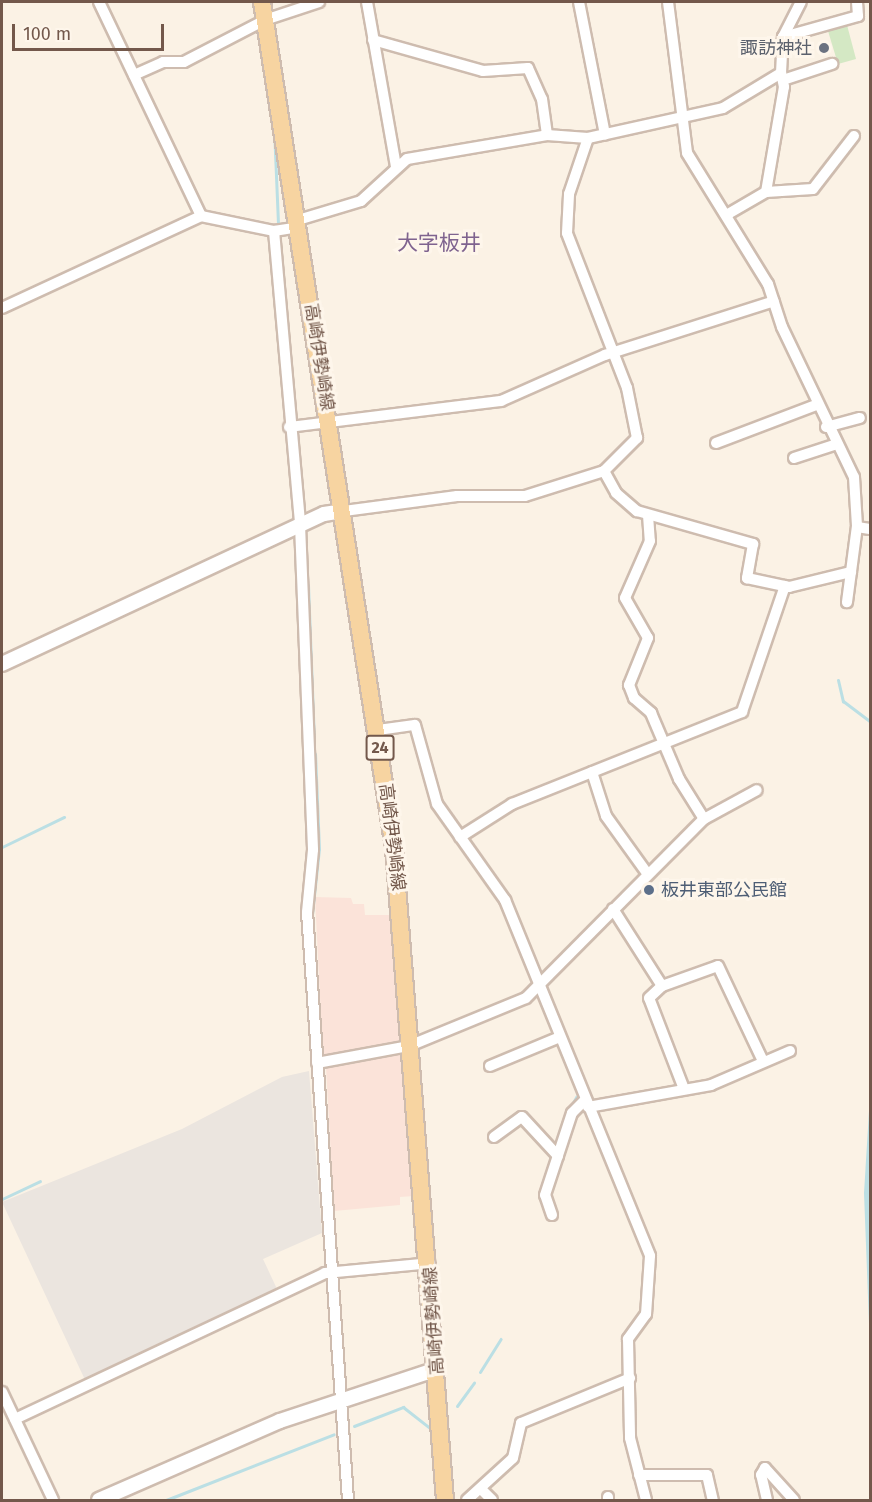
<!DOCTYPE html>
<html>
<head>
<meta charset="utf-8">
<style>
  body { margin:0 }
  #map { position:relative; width:872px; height:1502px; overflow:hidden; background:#fbf2e5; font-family:"Fira Sans","Noto Sans JP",sans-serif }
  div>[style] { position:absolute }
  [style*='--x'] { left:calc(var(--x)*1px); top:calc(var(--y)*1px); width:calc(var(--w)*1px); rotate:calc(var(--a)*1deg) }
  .commercial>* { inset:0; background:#fbe3d9 }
  .industrial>* { inset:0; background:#ebe5df }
  .green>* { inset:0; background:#d4e8c4 }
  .water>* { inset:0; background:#bbdfe4 }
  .stream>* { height:3px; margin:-1.5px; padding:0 1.5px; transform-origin:1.5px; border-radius:1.5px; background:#bbdfe4 }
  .roads { filter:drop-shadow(2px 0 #cebcaf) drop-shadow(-2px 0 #cebcaf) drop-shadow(0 2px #cebcaf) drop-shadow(0 -2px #cebcaf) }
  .minor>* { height:10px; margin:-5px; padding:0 5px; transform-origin:5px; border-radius:5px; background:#fff }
  .tertiary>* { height:14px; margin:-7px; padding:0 7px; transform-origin:7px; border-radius:7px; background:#fff }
  .primary>* { height:16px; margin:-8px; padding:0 8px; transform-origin:8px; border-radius:8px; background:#f7d4a1 }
  .dots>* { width:16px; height:16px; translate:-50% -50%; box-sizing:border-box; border:3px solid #fef6eb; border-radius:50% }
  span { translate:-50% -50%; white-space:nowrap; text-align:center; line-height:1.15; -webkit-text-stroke:6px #fef6eb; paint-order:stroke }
  .shield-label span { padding:2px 4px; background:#fef6eb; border:2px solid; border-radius:4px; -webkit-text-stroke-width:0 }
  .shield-label { font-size:16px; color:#73584b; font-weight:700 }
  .worship-label { font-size:18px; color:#5b616d }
  .right { translate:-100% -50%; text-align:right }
  .street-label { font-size:18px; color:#73584b }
  .service-label { font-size:18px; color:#4e5e75 }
  .left { translate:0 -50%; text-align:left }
  .quarter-label { font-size:21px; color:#7f638f }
  .frame { position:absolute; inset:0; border:3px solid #73584b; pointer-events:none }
  .scale { position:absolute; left:12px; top:24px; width:152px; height:27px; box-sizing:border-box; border:3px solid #73584b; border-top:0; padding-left:8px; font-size:18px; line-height:21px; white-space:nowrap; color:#73584b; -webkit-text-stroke:4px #fef6eb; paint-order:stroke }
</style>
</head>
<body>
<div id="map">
  <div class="commercial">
    <i style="clip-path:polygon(315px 897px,351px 898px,353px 904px,364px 904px,365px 915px,394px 915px,405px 1041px,323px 1058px)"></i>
    <i style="clip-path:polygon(400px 1051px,414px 1196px,400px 1197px,400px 1205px,334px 1211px,326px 1067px)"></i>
  </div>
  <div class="industrial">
    <i style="clip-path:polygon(309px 1071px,322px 1233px,263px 1259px,277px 1289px,86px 1382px,2px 1202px,182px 1129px,282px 1077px)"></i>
  </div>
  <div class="green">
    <i style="clip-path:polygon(847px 25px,856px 59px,838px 64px,828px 31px)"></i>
  </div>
  <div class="water">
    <i style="clip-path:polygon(870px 1095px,870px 1349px,864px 1193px)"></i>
  </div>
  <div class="stream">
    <i style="--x:274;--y:128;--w:95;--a:87.6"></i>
    <i style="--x:308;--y:585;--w:155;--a:87.8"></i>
    <i style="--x:838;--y:680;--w:22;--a:77"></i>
    <i style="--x:843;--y:701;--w:34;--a:37"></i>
    <i style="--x:2;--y:847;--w:69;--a:-25.8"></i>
    <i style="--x:312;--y:914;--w:65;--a:-83.9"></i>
    <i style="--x:319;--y:849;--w:95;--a:-92.4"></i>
    <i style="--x:570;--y:1108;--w:13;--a:-61"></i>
    <i style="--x:2;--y:1199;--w:42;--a:-25.3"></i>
    <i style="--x:480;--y:1372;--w:39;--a:-58"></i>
    <i style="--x:457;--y:1406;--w:29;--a:-54"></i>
    <i style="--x:354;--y:1426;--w:53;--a:-21.2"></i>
    <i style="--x:403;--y:1407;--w:33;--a:38"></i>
    <i style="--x:166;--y:1500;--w:180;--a:-21.4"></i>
  </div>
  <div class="roads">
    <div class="minor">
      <i style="--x:99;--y:2;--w:237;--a:64.5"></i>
      <i style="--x:367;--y:2;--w:167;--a:80"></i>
      <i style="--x:579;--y:2;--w:135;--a:78.9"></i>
      <i style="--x:668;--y:2;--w:152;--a:82.8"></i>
      <i style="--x:687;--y:153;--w:154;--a:58.3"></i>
      <i style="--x:768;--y:284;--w:45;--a:72"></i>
      <i style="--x:782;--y:327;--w:166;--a:64.4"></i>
      <i style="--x:854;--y:477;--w:49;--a:86.5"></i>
      <i style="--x:857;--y:526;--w:77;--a:97.5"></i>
      <i style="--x:783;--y:37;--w:78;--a:-15.6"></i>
      <i style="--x:858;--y:16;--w:14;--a:-94"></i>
      <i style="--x:373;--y:40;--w:114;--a:15.7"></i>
      <i style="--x:483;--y:71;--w:45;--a:-3.8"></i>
      <i style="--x:528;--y:68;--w:34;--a:66"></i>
      <i style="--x:542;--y:99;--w:36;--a:82"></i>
      <i style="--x:134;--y:75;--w:32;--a:-24"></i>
      <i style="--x:163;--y:62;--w:21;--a:0"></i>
      <i style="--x:184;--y:62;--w:91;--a:-27.4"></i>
      <i style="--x:265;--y:20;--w:57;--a:-18.4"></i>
      <i style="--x:783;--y:80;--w:52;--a:-18.1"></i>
      <i style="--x:766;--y:192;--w:107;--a:-80.3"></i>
      <i style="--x:784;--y:87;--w:14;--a:-102"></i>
      <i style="--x:728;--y:214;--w:44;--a:-30.1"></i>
      <i style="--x:766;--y:192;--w:47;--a:-3.7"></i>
      <i style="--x:813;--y:189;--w:67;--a:-52.3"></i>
      <i style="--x:298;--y:220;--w:66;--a:-16.8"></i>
      <i style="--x:361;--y:201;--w:62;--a:-42.4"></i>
      <i style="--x:407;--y:159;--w:142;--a:-9.7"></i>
      <i style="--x:547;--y:135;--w:41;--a:4.2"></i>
      <i style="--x:588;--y:138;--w:138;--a:-12.5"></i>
      <i style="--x:723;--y:108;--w:68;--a:-31.1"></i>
      <i style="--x:781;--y:73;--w:36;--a:-87"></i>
      <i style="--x:783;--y:37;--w:39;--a:-63"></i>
      <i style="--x:274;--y:231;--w:295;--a:84.9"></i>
      <i style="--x:300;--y:525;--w:325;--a:87.7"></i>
      <i style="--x:313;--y:850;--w:62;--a:95.5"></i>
      <i style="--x:307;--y:912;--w:589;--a:86.01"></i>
      <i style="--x:2;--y:308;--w:219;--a:-24.8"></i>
      <i style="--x:201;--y:216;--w:75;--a:11.6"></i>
      <i style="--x:274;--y:231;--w:25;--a:-9"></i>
      <i style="--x:289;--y:427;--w:214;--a:-7"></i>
      <i style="--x:501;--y:401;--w:114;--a:-23.9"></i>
      <i style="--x:605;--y:355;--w:177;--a:-17.7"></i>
      <i style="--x:826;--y:427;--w:35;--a:-15"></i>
      <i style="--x:716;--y:443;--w:107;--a:-20.8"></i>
      <i style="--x:794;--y:458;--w:42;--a:-18"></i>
      <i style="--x:604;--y:471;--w:25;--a:61"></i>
      <i style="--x:616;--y:493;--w:28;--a:41"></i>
      <i style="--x:637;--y:511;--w:121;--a:15.9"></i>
      <i style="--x:753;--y:544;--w:35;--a:100"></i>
      <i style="--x:747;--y:578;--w:43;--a:12.1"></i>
      <i style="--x:789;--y:587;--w:64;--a:-13.6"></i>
      <i style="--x:344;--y:511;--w:114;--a:-7.6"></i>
      <i style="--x:457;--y:496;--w:68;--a:0"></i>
      <i style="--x:525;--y:496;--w:83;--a:-17.6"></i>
      <i style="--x:604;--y:471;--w:47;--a:-45"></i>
      <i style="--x:637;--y:438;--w:51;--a:-101.3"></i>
      <i style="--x:627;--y:388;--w:166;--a:-111.2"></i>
      <i style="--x:567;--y:233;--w:39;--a:-87"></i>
      <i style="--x:569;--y:194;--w:59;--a:-71.3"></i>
      <i style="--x:648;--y:515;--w:26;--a:86"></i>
      <i style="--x:650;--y:541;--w:62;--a:113.7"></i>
      <i style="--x:625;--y:598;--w:46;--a:60.1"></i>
      <i style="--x:648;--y:638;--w:51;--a:112"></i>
      <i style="--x:629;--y:685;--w:14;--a:69"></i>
      <i style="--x:634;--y:698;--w:23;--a:41"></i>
      <i style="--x:651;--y:713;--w:72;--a:67"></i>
      <i style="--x:679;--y:779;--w:47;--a:58"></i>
      <i style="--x:857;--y:527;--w:13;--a:9"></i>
      <i style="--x:378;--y:730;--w:37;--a:-8"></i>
      <i style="--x:415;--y:725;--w:82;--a:74.4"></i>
      <i style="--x:437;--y:804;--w:118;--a:54.7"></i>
      <i style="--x:505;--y:900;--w:384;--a:67.8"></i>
      <i style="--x:650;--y:1256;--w:58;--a:93.9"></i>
      <i style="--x:646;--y:1314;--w:31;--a:126"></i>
      <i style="--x:628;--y:1339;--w:99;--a:88.8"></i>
      <i style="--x:630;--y:1438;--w:64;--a:75.5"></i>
      <i style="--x:592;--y:772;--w:46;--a:72.3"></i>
      <i style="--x:606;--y:816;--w:70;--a:54.3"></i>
      <i style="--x:460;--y:837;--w:62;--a:-32.4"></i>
      <i style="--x:512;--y:804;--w:248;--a:-21.8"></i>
      <i style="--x:742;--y:712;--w:133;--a:-71.2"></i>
      <i style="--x:613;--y:909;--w:91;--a:57.5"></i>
      <i style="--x:317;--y:1063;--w:94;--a:-10.5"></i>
      <i style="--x:409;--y:1046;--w:126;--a:-22.3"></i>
      <i style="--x:526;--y:998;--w:252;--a:-45.2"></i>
      <i style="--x:704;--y:819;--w:60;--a:-28.7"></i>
      <i style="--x:490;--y:1066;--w:76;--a:-22.5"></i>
      <i style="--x:684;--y:1089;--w:97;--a:-111"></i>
      <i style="--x:649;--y:998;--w:18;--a:-43"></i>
      <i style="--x:662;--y:986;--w:59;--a:-19.7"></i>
      <i style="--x:718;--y:966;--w:105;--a:64.7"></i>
      <i style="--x:588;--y:1107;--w:125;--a:-10.1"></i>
      <i style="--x:711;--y:1085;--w:86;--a:-23.3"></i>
      <i style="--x:494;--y:1137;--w:34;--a:-36"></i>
      <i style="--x:522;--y:1117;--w:53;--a:47.3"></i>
      <i style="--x:552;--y:1215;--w:21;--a:-109"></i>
      <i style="--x:545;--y:1195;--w:86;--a:-71.8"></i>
      <i style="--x:572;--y:1113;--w:18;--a:-45"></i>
      <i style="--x:2;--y:1392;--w:119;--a:64.7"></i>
      <i style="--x:15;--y:1419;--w:343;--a:-25.2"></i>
      <i style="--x:325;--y:1273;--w:105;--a:-5.4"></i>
      <i style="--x:639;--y:1475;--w:68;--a:0"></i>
      <i style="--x:707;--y:1475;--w:26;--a:77"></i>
      <i style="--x:482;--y:1490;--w:14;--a:45"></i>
      <i style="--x:608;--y:1497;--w:3;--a:90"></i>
      <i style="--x:467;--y:1500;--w:62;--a:-42.4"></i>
      <i style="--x:513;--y:1458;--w:36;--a:-77"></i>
      <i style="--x:521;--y:1423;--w:118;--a:-22.4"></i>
      <i style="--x:767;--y:1500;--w:26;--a:-103"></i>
      <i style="--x:761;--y:1475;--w:8;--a:-60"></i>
      <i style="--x:765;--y:1468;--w:43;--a:47.8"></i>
    </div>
    <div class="tertiary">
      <i style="--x:2;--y:664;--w:355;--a:-25"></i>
      <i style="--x:324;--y:514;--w:20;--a:-9"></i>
      <i style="--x:99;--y:1500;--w:197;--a:-23.6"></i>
      <i style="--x:280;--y:1421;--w:165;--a:-18.3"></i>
    </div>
    <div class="primary">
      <i style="--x:262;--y:2;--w:856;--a:81.13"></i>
      <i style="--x:394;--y:848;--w:654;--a:85.53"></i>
    </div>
  </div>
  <div class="dots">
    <i style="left:824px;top:48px;background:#6b7280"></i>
    <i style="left:649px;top:890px;background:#5c6f8a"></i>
  </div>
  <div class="shield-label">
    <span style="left:380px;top:748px">24</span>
  </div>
  <div class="worship-label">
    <span class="right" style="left:812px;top:48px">諏訪神社</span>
  </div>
  <div class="street-label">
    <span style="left:319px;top:357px;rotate:81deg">高崎伊勢崎線</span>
    <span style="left:392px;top:837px;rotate:83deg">高崎伊勢崎線</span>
    <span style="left:434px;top:1321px;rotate:-94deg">高崎伊勢崎線</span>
  </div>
  <div class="service-label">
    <span class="left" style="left:661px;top:890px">板井東部公民館</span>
  </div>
  <div class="quarter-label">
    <span style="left:439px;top:243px">大字板井</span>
  </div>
  <div class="frame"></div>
  <div class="scale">100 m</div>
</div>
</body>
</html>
